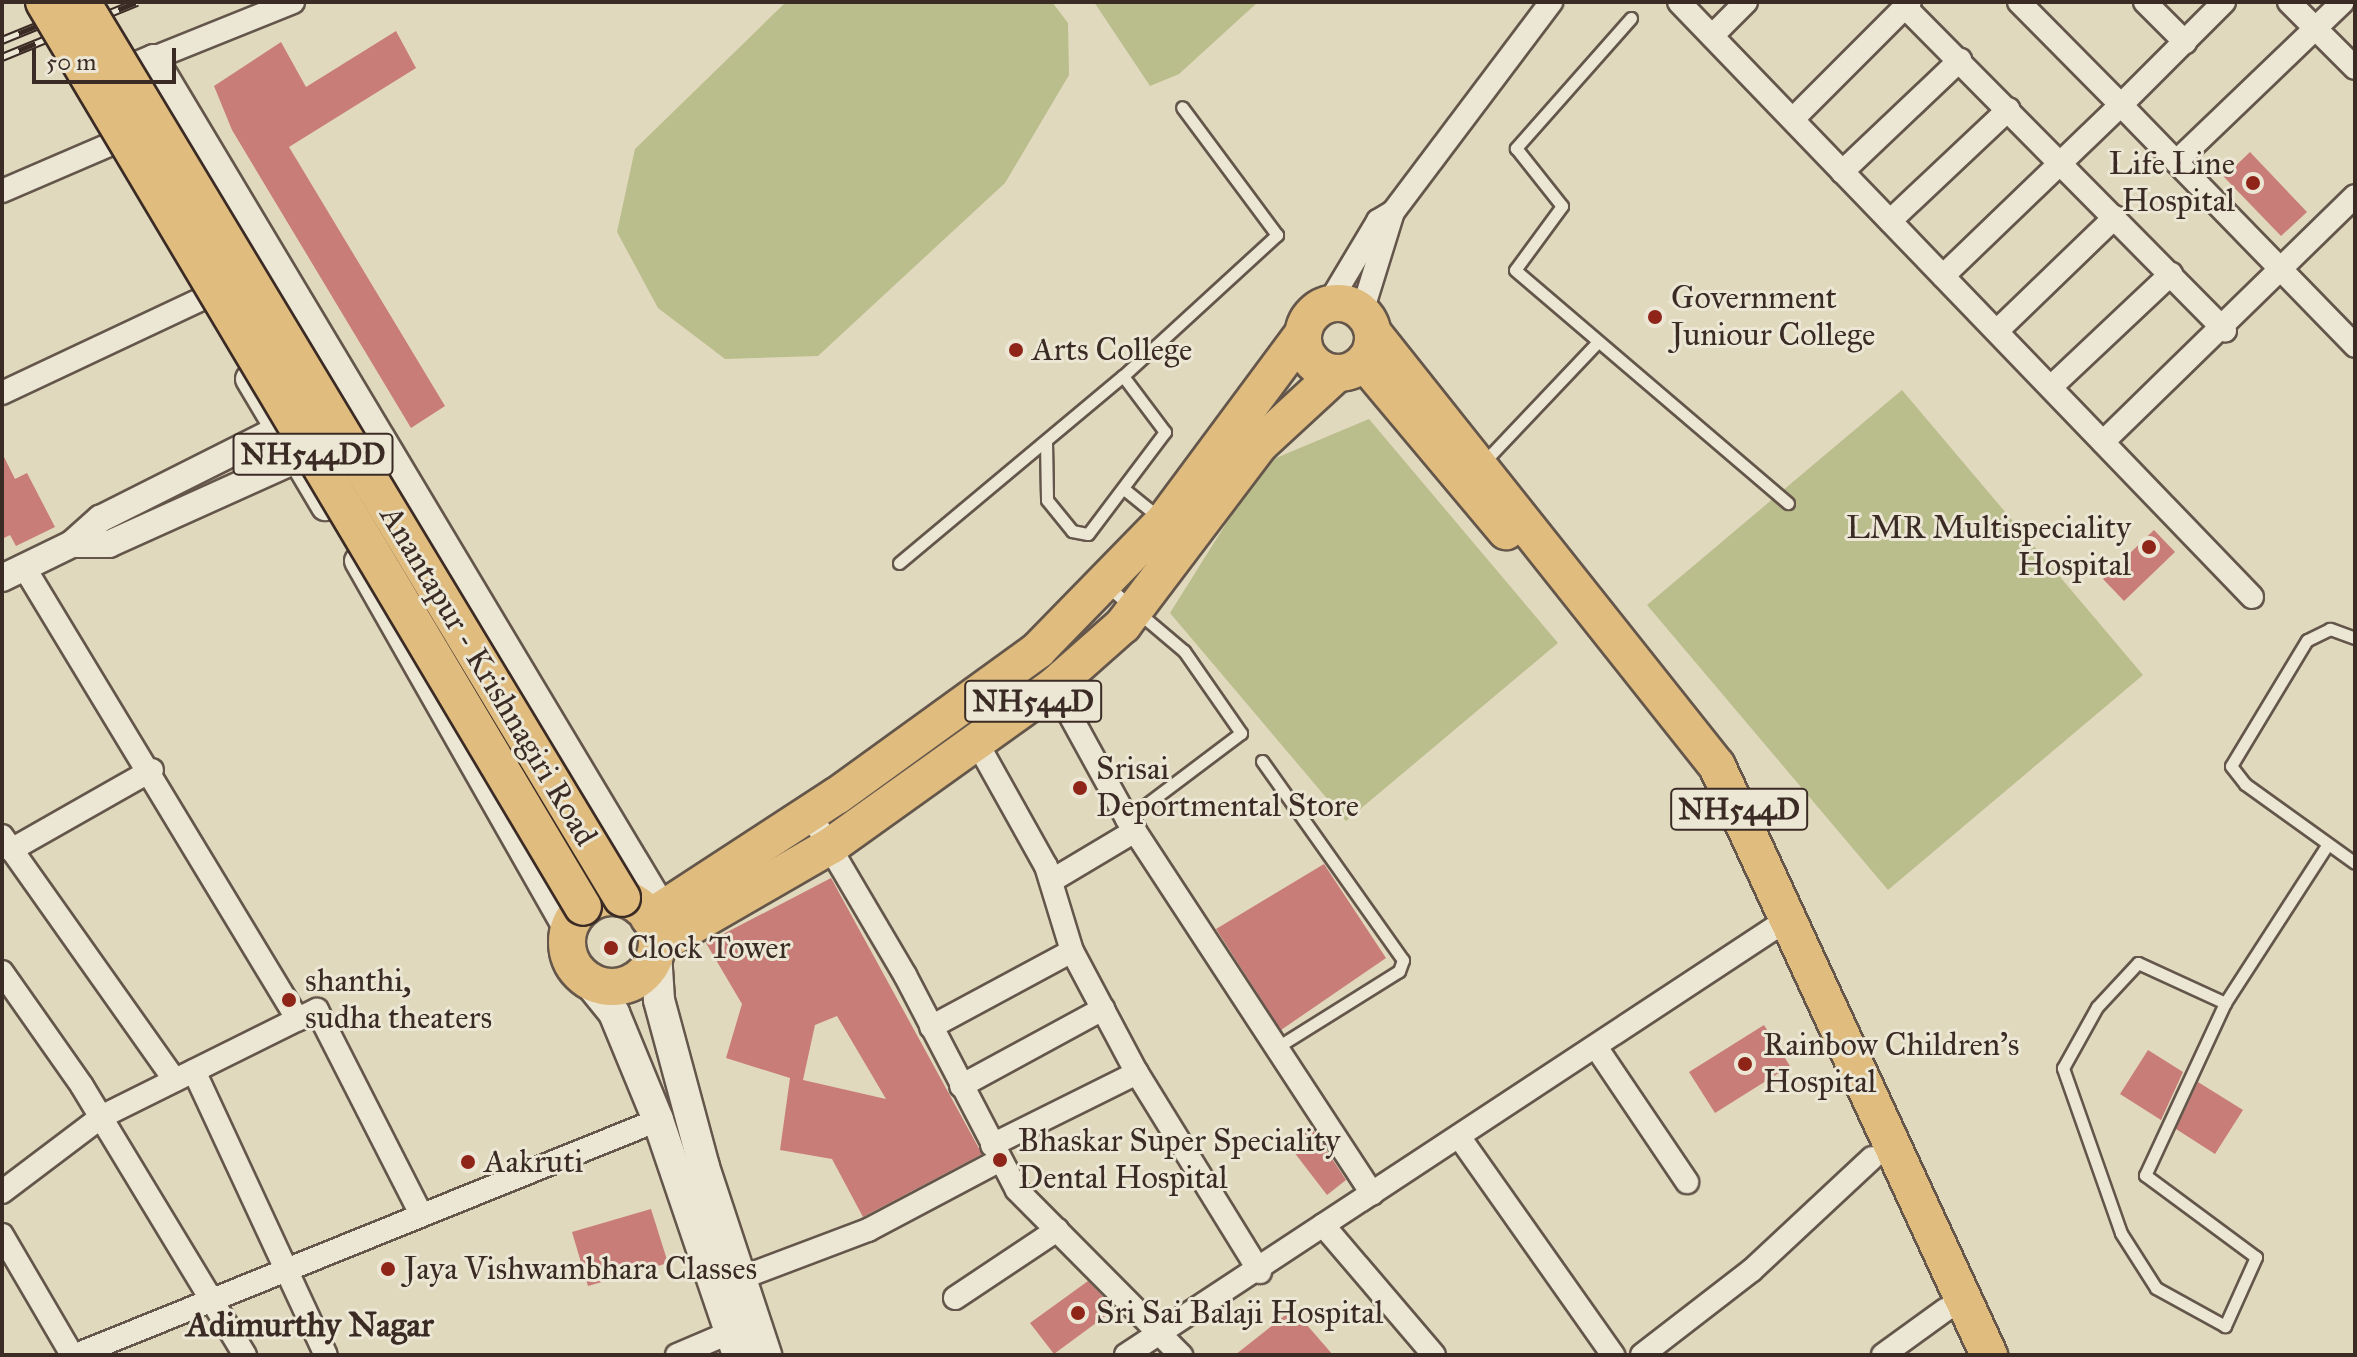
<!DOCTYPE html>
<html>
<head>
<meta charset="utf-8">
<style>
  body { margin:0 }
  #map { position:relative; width:2357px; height:1357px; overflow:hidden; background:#e1d9bd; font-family:"IM FELL Great Primer",serif }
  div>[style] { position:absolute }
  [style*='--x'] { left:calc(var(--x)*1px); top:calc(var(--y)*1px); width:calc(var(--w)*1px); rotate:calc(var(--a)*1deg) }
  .green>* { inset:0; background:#babd8c }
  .building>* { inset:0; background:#c97d78 }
  .roads { filter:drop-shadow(2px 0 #64564b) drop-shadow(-2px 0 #64564b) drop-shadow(0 2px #64564b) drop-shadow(0 -2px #64564b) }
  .service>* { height:11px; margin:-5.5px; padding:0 5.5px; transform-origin:5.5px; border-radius:5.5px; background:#ece6d4 }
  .minor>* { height:22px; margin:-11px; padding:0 11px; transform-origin:11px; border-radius:11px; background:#ece6d4 }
  .tertiary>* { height:26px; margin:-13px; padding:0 13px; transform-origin:13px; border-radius:13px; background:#ece6d4 }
  .secondary>* { height:30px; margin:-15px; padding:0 15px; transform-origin:15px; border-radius:15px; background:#ece6d4 }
  .trunk>* { height:36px; margin:-18px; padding:0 18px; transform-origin:18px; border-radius:18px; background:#e0bc7e }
  .trunk>.ring { margin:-18px; padding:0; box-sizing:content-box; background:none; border:36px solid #e0bc7e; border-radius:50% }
  .rail>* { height:9px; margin-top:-4.5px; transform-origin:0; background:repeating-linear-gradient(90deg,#ece6d4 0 18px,#3b2b25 0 36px); box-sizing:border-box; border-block:2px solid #3b2b25 }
  .bridges { filter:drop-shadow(2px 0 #3b2b25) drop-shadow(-2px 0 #3b2b25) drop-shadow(0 2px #3b2b25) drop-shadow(0 -2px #3b2b25) }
  .trunk-bridge>* { height:36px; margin:-18px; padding:0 18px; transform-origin:18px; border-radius:18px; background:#e0bc7e }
  .dots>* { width:22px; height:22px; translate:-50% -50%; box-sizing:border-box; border:4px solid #ece6d4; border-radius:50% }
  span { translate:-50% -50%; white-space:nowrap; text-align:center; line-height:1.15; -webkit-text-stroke:6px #ece6d4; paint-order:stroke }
  .shield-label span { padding:2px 6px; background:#ece6d4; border:2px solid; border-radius:6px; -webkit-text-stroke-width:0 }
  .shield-label { font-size:30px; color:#3b2b25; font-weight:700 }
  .poi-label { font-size:32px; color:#3b2b25 }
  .right { translate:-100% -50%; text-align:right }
  .left { translate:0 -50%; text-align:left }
  .street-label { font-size:32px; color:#3b2b25 }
  .neighbourhood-label { font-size:34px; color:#3b2b25; font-weight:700 }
  .frame { position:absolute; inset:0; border:4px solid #3b2b25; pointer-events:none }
  .scale { position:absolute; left:32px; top:48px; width:144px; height:36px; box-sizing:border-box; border:4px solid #3b2b25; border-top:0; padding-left:10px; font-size:24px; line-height:28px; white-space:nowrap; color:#3b2b25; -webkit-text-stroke:6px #ece6d4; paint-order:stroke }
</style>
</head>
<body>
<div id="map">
  <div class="green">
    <i style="clip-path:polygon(786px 2px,1052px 2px,1068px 23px,1069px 75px,1005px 183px,818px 356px,725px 359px,658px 308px,617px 232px,635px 149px)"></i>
    <i style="clip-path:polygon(1094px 2px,1258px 2px,1179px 74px,1150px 86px)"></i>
    <i style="clip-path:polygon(1902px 390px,2143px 675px,1888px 890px,1647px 605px)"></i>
    <i style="clip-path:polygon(1369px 419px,1558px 643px,1346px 821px,1170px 613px,1264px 463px)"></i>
  </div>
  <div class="building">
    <i style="clip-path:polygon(396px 31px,416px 68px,289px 147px,445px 406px,411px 428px,232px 130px,214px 86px,281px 42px,306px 87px)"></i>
    <i style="clip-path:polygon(2250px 152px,2307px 212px,2281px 236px,2224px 177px)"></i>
    <i style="clip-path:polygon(2px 453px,15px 479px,27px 473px,55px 527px,16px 546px,10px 535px,2px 539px)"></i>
    <i style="clip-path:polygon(2154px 530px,2175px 552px,2124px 601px,2103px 579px)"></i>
    <i style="clip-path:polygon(1324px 864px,1386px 958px,1281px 1030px,1216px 929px)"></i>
    <i style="clip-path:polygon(evenodd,831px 878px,982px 1154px,863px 1217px,832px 1159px,780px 1150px,790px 1078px,726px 1058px,742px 1004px,706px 943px,831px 878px,837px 1016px,886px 1099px,803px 1080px,815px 1025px,837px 1016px)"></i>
    <i style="clip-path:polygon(1764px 1025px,1790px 1066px,1715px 1113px,1689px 1072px)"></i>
    <i style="clip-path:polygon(2148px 1050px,2183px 1072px,2161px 1120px,2120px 1094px)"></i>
    <i style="clip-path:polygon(2198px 1082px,2243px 1110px,2215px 1154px,2176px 1129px)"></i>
    <i style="clip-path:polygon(1312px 1128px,1346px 1180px,1327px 1195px,1287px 1143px)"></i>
    <i style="clip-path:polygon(651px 1209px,668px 1263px,588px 1286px,572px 1232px)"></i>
    <i style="clip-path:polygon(1088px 1281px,1115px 1309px,1054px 1354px,1030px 1323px)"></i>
    <i style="clip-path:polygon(1293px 1309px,1333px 1355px,1235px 1355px)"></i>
  </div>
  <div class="roads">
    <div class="service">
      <i style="--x:1631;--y:18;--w:174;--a:131.5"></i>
      <i style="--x:1516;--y:148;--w:74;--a:51.6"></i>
      <i style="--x:1562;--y:206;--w:79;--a:126.3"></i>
      <i style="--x:1515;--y:270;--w:359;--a:40.5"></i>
      <i style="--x:1046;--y:441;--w:59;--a:89"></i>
      <i style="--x:1047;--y:500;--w:40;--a:51"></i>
      <i style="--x:1072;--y:531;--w:16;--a:11"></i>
      <i style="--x:1088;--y:534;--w:128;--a:-53"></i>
      <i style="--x:1165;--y:432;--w:70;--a:-126.9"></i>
      <i style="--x:1483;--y:463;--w:166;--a:-46.5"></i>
      <i style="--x:1124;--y:489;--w:48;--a:39"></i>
      <i style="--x:899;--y:563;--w:292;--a:-39.9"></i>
      <i style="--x:1123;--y:376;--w:209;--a:-42.5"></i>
      <i style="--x:1277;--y:235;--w:159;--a:-126.6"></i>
      <i style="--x:1107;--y:586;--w:101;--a:40.2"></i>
      <i style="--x:1184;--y:651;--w:100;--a:55.2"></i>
      <i style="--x:1241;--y:733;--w:143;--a:143"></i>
      <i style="--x:2355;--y:638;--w:27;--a:-160"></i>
      <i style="--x:2330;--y:629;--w:25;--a:154"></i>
      <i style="--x:2307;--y:640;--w:147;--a:121.1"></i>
      <i style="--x:2231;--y:766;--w:23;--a:52"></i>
      <i style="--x:2245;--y:784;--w:135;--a:35.7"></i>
      <i style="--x:1262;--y:761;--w:244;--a:54.7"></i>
      <i style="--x:1403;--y:960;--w:12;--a:110"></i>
      <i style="--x:1399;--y:971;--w:145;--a:148"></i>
      <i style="--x:2225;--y:1003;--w:190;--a:114.9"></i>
      <i style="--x:2145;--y:1175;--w:138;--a:36.5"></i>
      <i style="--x:2256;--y:1257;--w:76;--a:114.2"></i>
      <i style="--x:2225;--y:1326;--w:79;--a:-151.2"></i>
      <i style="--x:2156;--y:1288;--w:65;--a:-122.5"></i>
      <i style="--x:2121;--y:1233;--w:175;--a:-109.4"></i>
      <i style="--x:2063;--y:1068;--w:70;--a:-60.9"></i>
      <i style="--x:2097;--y:1007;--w:60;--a:-47"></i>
      <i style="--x:2138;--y:963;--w:96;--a:24.7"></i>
      <i style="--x:2225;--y:1003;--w:189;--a:-57.1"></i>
    </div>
    <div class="minor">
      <i style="--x:1679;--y:2;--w:826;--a:46.08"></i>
      <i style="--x:2145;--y:2;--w:57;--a:45"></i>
      <i style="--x:2224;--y:2;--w:146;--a:135"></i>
      <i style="--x:2121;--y:105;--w:336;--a:45.8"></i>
      <i style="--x:2289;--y:2;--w:93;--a:45"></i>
      <i style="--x:1905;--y:7;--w:455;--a:45.3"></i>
      <i style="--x:1712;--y:36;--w:48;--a:-45"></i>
      <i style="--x:154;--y:58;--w:150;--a:-21.9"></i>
      <i style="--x:1793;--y:119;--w:165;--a:-45"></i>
      <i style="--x:2176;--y:162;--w:231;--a:-43.8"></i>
      <i style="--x:1842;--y:172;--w:163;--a:-43.5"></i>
      <i style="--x:2;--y:191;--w:126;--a:-23.3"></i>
      <i style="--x:1890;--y:221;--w:163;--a:-43.3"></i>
      <i style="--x:1943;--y:276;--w:247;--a:-43.9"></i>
      <i style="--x:2121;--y:105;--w:145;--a:-134.7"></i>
      <i style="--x:1329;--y:303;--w:96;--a:-59.1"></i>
      <i style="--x:1378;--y:221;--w:17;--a:-31"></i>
      <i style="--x:1393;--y:212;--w:263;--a:-53"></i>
      <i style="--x:1362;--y:312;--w:105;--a:-72.8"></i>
      <i style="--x:1997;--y:331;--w:164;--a:-44"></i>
      <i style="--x:2051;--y:387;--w:165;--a:-43.3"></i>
      <i style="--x:2;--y:393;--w:223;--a:-25.2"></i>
      <i style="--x:2103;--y:442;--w:352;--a:-44.3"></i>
      <i style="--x:24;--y:567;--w:529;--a:58.83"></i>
      <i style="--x:1054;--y:686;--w:152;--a:61.2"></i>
      <i style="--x:1127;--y:819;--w:448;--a:56.8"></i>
      <i style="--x:976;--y:741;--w:143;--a:60.8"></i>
      <i style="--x:1046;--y:866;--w:89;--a:73"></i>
      <i style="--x:1072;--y:951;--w:138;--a:62"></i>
      <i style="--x:1137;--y:1073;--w:234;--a:58.3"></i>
      <i style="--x:809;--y:812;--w:189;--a:59.5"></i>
      <i style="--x:905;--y:975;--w:242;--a:62.5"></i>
      <i style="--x:1017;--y:1190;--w:233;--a:45.2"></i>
      <i style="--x:2;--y:836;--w:299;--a:54.7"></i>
      <i style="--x:11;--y:850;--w:162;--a:-29.6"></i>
      <i style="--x:1051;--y:881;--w:98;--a:-30.8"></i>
      <i style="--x:2;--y:972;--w:139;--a:54.9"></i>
      <i style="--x:82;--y:1086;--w:315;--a:58.8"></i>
      <i style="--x:931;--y:1027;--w:160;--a:-28.3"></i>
      <i style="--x:1596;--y:1047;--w:163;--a:56"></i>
      <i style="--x:194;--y:1071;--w:313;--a:65.1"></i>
      <i style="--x:961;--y:1086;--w:162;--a:-28.5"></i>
      <i style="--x:1460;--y:1138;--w:266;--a:54.8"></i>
      <i style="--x:992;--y:1145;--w:162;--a:-26.4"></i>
      <i style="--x:2;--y:1192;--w:124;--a:-37.1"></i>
      <i style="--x:101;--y:1117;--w:241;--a:-26.4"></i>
      <i style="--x:317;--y:1010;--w:227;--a:63"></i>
      <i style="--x:1323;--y:1225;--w:171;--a:49.5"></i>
      <i style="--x:2;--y:1235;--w:139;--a:59.7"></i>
      <i style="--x:741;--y:1278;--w:136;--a:-20.7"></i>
      <i style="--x:868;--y:1230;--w:149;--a:-27.9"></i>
      <i style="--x:955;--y:1298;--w:123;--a:-33.7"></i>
      <i style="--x:76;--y:1355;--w:628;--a:-21.99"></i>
      <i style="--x:677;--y:1355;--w:59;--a:-23.1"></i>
      <i style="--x:1126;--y:1355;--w:789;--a:-33.37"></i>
      <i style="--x:1642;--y:1355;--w:139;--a:-37.7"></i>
      <i style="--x:1752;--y:1270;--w:164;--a:-43"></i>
      <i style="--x:1883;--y:1355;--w:77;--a:-36"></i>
    </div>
    <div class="tertiary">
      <i style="--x:107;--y:78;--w:51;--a:-23.1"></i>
      <i style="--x:154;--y:58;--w:991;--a:59.09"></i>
      <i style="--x:249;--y:379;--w:149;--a:59.3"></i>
      <i style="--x:72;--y:544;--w:37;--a:0"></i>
      <i style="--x:109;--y:544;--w:204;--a:-24.3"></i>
      <i style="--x:358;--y:561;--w:425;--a:60.4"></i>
      <i style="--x:2;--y:578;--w:78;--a:-25.9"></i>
      <i style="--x:72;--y:544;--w:38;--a:-42"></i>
      <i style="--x:100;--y:519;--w:198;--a:-26.7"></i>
    </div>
    <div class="secondary">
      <i style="--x:656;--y:953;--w:47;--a:86.3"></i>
      <i style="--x:659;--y:1000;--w:173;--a:74.9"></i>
      <i style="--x:704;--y:1167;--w:198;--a:71.7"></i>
      <i style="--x:589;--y:982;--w:40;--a:51"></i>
      <i style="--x:614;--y:1013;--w:116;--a:67.6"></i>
      <i style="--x:658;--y:1120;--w:248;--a:71.2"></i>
    </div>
    <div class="trunk">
      <i class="ring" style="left:1303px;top:303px;width:34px;height:34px"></i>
      <i style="--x:1373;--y:333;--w:553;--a:51.53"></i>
      <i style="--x:1717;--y:766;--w:649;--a:65.21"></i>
      <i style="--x:1364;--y:362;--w:221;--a:50"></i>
      <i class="ring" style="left:567px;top:897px;width:54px;height:54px"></i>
      <i style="--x:649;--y:918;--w:225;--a:-33.1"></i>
      <i style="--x:838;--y:795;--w:247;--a:-35.9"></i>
      <i style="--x:1038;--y:650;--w:180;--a:-45.7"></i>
      <i style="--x:1164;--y:521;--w:232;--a:-53.4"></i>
      <i style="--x:657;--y:946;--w:202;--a:-30"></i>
      <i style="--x:832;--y:845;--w:273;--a:-35.6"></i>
      <i style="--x:1054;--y:686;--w:92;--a:-41.5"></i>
      <i style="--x:1123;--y:625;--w:226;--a:-52.9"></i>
      <i style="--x:1259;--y:445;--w:106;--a:-42.7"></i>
    </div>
  </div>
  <div class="rail">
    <i style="--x:2;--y:40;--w:100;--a:-22.2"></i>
    <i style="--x:2;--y:57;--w:146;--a:-22.2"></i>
  </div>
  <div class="bridges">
    <div class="trunk-bridge">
      <i style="--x:44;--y:2;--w:1053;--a:59.22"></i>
      <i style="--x:82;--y:2;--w:1046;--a:58.92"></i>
    </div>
  </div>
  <div class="dots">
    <i style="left:2253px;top:183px;background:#8f2418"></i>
    <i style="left:1655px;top:317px;background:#8f2418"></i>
    <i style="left:1016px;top:350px;background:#8f2418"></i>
    <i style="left:2149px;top:547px;background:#8f2418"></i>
    <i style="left:1080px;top:788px;background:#8f2418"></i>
    <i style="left:611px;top:948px;background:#8f2418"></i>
    <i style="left:289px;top:1000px;background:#8f2418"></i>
    <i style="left:1745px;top:1064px;background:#8f2418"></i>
    <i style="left:1000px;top:1160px;background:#8f2418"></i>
    <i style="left:468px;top:1162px;background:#8f2418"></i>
    <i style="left:388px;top:1269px;background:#8f2418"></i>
    <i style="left:1078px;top:1313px;background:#8f2418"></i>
  </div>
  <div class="shield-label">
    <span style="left:313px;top:454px">NH544DD</span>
    <span style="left:1033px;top:701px">NH544D</span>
    <span style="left:1739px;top:809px">NH544D</span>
  </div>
  <div class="poi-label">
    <span class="right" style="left:2235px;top:183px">Life Line<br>Hospital</span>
    <span class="left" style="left:1671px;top:317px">Government<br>Juniour College</span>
    <span class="left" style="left:1032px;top:350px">Arts College</span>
    <span class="right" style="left:2131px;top:547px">LMR Multispeciality<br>Hospital</span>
    <span class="left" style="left:1096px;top:788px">Srisai<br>Deportmental Store</span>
    <span class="left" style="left:627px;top:948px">Clock Tower</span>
    <span class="left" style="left:305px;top:1000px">shanthi,<br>sudha theaters</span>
    <span class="left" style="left:1763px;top:1064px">Rainbow Children's<br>Hospital</span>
    <span class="left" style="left:1018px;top:1160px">Bhaskar Super Speciality<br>Dental Hospital</span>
    <span class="left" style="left:484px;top:1162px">Aakruti</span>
    <span class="left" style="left:404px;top:1269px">Jaya Vishwambhara Classes</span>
    <span class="left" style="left:1096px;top:1313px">Sri Sai Balaji Hospital</span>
  </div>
  <div class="street-label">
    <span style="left:488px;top:676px;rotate:59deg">Anantapur - Krishnagiri Road</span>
  </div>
  <div class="neighbourhood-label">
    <span style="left:310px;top:1325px">Adimurthy Nagar</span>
  </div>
  <div class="frame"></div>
  <div class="scale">50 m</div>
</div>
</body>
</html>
